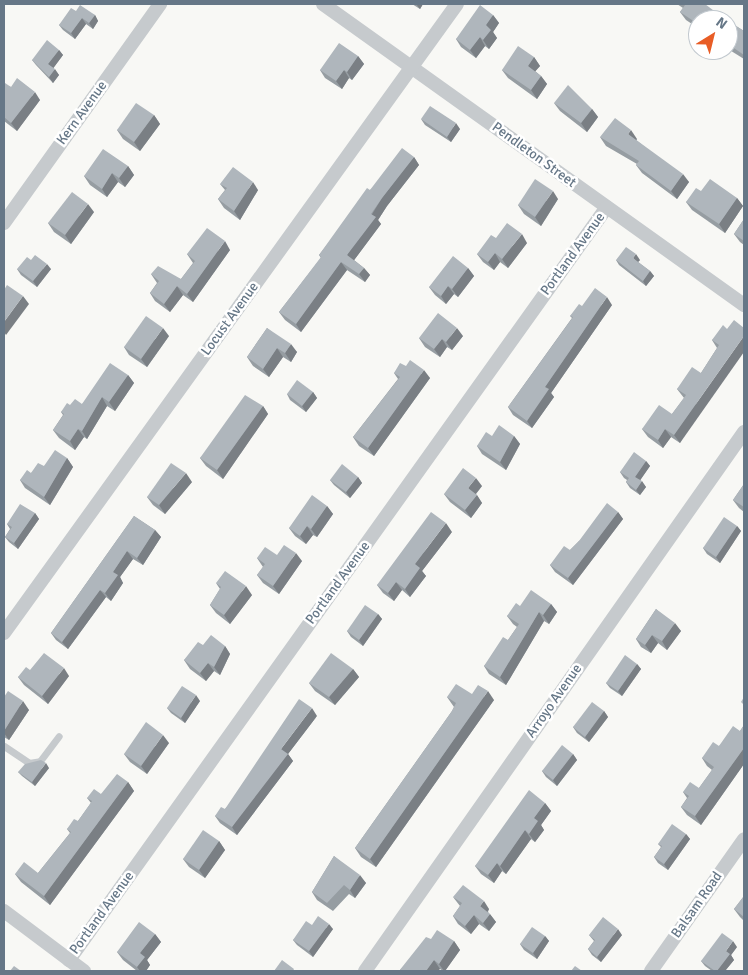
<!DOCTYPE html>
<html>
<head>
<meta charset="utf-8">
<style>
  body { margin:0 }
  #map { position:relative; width:748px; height:975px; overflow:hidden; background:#f8f8f5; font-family:Signika,sans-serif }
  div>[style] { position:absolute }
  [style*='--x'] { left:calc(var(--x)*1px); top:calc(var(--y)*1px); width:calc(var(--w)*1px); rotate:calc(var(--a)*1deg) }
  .service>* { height:7px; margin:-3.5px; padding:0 3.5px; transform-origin:3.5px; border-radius:3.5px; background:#c6cacd }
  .minor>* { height:14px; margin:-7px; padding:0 7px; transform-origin:7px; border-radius:7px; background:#c6cacd }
  .wall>* { inset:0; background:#969da2 }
  .shaded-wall>* { inset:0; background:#7a7f84 }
  .building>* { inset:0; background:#afb6bc }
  span { translate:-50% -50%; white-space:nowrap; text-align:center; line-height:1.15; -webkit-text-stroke:5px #fff; paint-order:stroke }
  .street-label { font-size:14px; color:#667787 }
  .frame { position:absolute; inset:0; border:5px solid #667787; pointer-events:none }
  .north { position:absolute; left:688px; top:10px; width:50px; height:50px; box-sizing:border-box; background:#fff; border:1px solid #c2c9cf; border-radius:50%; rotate:36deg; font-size:14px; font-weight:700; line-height:20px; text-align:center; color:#667787 }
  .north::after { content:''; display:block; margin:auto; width:18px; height:22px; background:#e85d26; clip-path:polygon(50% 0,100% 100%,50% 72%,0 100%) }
</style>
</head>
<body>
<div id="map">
  <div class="service">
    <i style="--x:4;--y:746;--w:30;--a:34"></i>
    <i style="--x:29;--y:763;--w:11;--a:-10"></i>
    <i style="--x:40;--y:761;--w:31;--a:-53"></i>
  </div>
  <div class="minor">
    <i style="--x:323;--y:4;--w:518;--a:35.56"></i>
    <i style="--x:4;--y:223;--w:269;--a:-54.5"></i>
    <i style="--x:4;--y:633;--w:775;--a:-54.24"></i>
    <i style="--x:4;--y:911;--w:100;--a:36.9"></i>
    <i style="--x:69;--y:960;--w:925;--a:-54.46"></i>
    <i style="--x:365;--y:971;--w:659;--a:-54.89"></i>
    <i style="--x:651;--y:971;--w:161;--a:-54.8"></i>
  </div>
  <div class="wall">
    <i style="clip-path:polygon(412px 4px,423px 4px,420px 9px)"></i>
    <i style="clip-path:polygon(677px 4px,705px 4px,698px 20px,698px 28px,686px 20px,680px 12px,683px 8px)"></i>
    <i style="clip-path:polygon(76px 11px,95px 15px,98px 21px,93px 29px,86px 24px,75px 39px,63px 30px,59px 25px)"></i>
    <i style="clip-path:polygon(493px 15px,499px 23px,493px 32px,497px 38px,489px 49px,485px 46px,476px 58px,461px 47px,456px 39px)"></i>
    <i style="clip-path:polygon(728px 21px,744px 31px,744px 59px,728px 49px)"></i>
    <i style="clip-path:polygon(59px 50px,63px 55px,53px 68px,59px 75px,53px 83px,36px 65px,32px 60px)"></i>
    <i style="clip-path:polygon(358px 56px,364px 64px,352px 80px,349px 78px,342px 89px,325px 78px,320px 70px)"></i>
    <i style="clip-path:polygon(534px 57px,540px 66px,535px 71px,541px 76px,547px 84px,537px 99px,508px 78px,502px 70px)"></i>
    <i style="clip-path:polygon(4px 85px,11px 87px,40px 100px,17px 131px,4px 121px)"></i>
    <i style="clip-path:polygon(554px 103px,592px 109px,598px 117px,587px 132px,560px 111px)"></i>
    <i style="clip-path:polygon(154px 115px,160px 124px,140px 151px,123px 139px,117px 130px)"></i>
    <i style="clip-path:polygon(421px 119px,460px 129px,451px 142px,425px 125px)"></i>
    <i style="clip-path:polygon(600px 137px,637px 139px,636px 140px,689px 182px,677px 199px,642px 173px,636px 165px,637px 164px,606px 146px)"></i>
    <i style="clip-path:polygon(414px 157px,419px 165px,387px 206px,378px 220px,381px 224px,354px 260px,364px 268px,370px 275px,365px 282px,347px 270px,301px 332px,285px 320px,279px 312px,321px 258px,319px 255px,370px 190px)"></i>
    <i style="clip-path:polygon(128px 166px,134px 175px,125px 187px,118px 182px,107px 197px,90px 185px,84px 176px)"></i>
    <i style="clip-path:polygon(220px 184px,258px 190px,240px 220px,224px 208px,218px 199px,225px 190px)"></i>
    <i style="clip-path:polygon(701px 191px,737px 198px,743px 206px,725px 233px,692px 210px,686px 202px)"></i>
    <i style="clip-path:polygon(558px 199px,541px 226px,524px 214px,518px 205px)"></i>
    <i style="clip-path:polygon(94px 212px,71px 244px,54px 232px,48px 223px)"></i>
    <i style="clip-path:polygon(744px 219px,744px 245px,740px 242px,734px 234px)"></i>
    <i style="clip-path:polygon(527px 243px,508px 268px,500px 262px,494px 270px,483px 262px,477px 254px)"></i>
    <i style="clip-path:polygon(230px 250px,193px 302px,183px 295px,170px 312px,155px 301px,150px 293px,157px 283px,151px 274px,181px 279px,193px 263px,187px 254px)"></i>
    <i style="clip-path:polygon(616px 260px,640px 260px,638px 262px,650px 271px,654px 276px,646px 286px,619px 265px)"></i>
    <i style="clip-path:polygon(468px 268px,474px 276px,458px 297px,454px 294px,446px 304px,435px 295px,429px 287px)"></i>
    <i style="clip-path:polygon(17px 269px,51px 269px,37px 287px,21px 275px)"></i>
    <i style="clip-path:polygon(612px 305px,551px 393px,554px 397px,532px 428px,513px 415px,508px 407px,572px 318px,570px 316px,582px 306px)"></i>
    <i style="clip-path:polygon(267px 328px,297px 352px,291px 362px,283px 357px,269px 377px,253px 366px,247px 357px)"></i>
    <i style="clip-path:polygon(727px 329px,680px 443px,671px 437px,663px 448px,648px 437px,642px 429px,672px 414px,684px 398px,677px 389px,701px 373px,717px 348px,712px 340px)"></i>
    <i style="clip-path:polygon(169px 336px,147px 367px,129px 355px,124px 347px)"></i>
    <i style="clip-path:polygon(463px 336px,452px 350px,447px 347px,440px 357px,425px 347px,419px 338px)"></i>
    <i style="clip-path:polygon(406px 366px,430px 378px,374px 456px,359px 446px,353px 437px,398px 379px,394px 373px)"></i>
    <i style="clip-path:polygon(128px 375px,134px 383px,115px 411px,107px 406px,87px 439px,84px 437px,75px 450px,59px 438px,53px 430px,63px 415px,61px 412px,70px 405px,82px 404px)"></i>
    <i style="clip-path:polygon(313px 392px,317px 398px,306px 412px,290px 400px,287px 394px)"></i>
    <i style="clip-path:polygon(263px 406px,268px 414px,223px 479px,206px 466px,200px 458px)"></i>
    <i style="clip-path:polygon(492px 436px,514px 436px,520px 444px,506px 470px,482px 454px,477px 446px)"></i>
    <i style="clip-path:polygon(67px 458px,73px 467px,50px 505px,25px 488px,20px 480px,31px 473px,44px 466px)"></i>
    <i style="clip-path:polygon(646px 461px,650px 466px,640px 480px,646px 487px,640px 495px,630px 488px,626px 482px,627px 480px,624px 478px,620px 472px)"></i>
    <i style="clip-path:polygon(358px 477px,362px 483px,350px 498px,334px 485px,330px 480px)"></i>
    <i style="clip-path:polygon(192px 482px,165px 514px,153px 505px,147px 497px)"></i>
    <i style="clip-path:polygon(744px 484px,744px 512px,739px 508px,733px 500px)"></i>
    <i style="clip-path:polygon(482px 486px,476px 494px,482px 503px,471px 518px,450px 502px,444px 494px)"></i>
    <i style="clip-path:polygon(327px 506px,333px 514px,317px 537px,313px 535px,306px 544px,295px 536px,289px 528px)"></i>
    <i style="clip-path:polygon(618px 512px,623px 519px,573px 585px,555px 572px,550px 565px,570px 550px,579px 541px)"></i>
    <i style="clip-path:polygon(35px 513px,39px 519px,18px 549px,9px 542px,5px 537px,10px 529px,7px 524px)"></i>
    <i style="clip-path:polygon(134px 516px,155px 530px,161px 537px,143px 565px,133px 559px,120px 577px,123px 583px,111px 601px,106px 597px,68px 649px,56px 640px,51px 633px)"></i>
    <i style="clip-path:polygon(737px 526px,741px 531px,720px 563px,707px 554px,703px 548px)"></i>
    <i style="clip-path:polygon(452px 532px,422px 571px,426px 576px,410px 597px,402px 590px,394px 601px,383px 593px,377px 585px)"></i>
    <i style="clip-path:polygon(277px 555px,302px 561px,279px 594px,263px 583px,257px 575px,263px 567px,257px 558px)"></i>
    <i style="clip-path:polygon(216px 583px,252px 595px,230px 624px,216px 613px,210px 605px,220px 589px)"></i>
    <i style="clip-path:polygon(551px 604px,557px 612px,549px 624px,544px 621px,506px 685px,489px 674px,484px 666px,508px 640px,517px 627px,513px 624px,507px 616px,520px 606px)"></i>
    <i style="clip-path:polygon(656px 609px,681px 631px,667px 650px,658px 643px,651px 653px,641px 647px,636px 639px)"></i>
    <i style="clip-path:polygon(378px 614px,382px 619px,363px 646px,351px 637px,347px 631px)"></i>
    <i style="clip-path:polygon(203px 645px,225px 646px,230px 654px,220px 675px,214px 671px,206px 681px,190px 669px,184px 660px)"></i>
    <i style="clip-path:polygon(637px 664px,641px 669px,622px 696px,610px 688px,606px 683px)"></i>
    <i style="clip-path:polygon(353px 669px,359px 677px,335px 705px,315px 691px,309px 683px)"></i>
    <i style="clip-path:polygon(30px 670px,69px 676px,48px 704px,24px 685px,18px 677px)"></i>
    <i style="clip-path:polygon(472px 694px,494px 700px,376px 867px,361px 857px,355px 848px,452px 711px,454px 707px,447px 697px)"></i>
    <i style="clip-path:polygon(4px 697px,29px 710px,9px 740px,4px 737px)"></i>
    <i style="clip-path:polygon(200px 701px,185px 723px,171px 713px,167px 708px)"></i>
    <i style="clip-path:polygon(604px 711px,608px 717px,589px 742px,577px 733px,573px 727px)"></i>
    <i style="clip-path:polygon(317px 716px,288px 754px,293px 761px,237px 835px,220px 823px,215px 816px,225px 809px)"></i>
    <i style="clip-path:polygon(744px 725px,744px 764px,701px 825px,687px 815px,681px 807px,687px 798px,683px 792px,699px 788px,712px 770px,707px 766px,702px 758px,719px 746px,740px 731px)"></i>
    <i style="clip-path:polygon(169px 743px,147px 774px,130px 762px,124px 754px)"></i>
    <i style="clip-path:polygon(573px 754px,577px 760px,557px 786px,546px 777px,542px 771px)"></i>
    <i style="clip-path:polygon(49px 768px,35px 786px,22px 776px,18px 772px)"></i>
    <i style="clip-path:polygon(128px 782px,134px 791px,50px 905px,21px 882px,15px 874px,38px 873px,70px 833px,67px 829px,78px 821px,91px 803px,87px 798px,101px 794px)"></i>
    <i style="clip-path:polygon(545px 803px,551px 811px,541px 825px,544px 830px,535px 842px,531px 839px,506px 874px,502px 871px,494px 883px,481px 874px,475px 866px)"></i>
    <i style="clip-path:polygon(686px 834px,690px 839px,668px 870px,658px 863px,654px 857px,661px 847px,658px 844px)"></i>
    <i style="clip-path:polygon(219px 841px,225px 850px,205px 878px,189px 867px,183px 859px)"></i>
    <i style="clip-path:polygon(334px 856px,366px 883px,355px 898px,349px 894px,333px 911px,317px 900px,312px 892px)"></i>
    <i style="clip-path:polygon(744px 896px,744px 921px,740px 917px,734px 909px)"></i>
    <i style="clip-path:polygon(453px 897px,489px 909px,488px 912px,496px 922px,489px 931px,479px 924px,471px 934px,458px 924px,453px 916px,460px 906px)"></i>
    <i style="clip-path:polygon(312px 925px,333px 929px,313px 957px,297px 945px,293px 940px)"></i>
    <i style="clip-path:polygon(155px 934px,161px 942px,147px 960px,150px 965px,146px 971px,137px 971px,123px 960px,117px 952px)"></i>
    <i style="clip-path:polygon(589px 935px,622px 935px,601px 962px,592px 955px,588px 949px,594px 941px)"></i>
    <i style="clip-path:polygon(545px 936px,549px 941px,537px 959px,524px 950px,520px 944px)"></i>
    <i style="clip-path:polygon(431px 939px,454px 941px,460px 950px,445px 971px,443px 971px,440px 969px,399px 971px)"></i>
    <i style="clip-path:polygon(737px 947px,731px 955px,734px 960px,725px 971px,712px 971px,705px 966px,701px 961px)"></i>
  </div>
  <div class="shaded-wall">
    <i style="clip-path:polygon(416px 4px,423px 4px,420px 9px)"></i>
    <i style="clip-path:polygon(95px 15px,98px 21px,93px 29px,89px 23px)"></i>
    <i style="clip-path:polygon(493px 15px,499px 23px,493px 32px,497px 38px,489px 49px,483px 40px,486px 25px)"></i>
    <i style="clip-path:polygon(82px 18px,86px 24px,75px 39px,71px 33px)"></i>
    <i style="clip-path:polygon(480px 37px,485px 46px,476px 58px,470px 50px)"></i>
    <i style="clip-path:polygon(59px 50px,63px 55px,52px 70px,48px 64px)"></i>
    <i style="clip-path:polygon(358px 56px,364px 64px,352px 80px,347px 72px)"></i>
    <i style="clip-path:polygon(534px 57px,540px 66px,533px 74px,528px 66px)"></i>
    <i style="clip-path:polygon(55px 69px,59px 75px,53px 83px,49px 77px)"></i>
    <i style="clip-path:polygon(344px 70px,349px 78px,342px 89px,336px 81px)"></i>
    <i style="clip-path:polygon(541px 76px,547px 84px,537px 99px,531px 90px)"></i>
    <i style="clip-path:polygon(35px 92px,40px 100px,17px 131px,11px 123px)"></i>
    <i style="clip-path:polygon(592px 109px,598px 117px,587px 132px,581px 123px)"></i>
    <i style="clip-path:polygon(154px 115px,160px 124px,140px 151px,134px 142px)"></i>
    <i style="clip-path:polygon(456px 123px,460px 129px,451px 142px,447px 137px)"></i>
    <i style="clip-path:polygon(631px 130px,637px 139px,634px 143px,628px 134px)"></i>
    <i style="clip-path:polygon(414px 157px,419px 165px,387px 206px,378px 220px,381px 224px,352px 263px,347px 255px,382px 198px)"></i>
    <i style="clip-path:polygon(128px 166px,134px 175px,125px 187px,119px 178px)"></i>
    <i style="clip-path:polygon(112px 173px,118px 182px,107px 197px,102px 189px)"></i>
    <i style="clip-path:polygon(683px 174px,689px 182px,677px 199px,671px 191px)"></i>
    <i style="clip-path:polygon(253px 182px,258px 190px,240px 220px,234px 211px)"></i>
    <i style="clip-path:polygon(553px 191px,558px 199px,541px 226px,535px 217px)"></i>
    <i style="clip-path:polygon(737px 198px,743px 206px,725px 233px,719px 224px)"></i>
    <i style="clip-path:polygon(88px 204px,94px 212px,71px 244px,65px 235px)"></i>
    <i style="clip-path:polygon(522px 234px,527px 243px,508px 268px,502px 259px)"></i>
    <i style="clip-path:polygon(225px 241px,230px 250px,193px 302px,187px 294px)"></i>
    <i style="clip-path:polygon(495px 253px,500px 262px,494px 270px,488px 262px)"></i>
    <i style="clip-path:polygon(636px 254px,640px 260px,637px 263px,633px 258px)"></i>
    <i style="clip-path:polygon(341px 262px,347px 270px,301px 332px,296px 324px)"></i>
    <i style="clip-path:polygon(47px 264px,51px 269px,37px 287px,33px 281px)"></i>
    <i style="clip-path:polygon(364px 268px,370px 275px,365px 282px,359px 274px)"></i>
    <i style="clip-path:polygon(468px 268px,474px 276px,458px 297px,452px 289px)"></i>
    <i style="clip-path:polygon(650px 271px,654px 276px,646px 286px,643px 281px)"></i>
    <i style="clip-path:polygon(177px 286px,183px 295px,170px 312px,164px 304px)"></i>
    <i style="clip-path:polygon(448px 286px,454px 294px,446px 304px,441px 296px)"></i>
    <i style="clip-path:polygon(23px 296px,29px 304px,6px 335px,4px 332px,4px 322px)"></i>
    <i style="clip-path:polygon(607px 297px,612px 305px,551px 393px,554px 397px,532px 428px,527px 421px,545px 387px)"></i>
    <i style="clip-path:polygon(163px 328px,169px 336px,147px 367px,141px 359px)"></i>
    <i style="clip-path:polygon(457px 328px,463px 336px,452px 350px,446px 342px)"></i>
    <i style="clip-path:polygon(744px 336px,744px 352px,680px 443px,674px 435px)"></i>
    <i style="clip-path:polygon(442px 339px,447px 347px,440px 357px,434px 349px)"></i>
    <i style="clip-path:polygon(291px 344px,297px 352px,291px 362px,285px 353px)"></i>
    <i style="clip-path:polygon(277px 348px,283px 357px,269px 377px,263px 369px)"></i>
    <i style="clip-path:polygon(424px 370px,430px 378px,374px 456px,368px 448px)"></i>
    <i style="clip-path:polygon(128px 375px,134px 383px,115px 411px,109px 402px)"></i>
    <i style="clip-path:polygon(313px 392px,317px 398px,306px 412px,302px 406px)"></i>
    <i style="clip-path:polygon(102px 397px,107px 406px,87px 439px,82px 431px)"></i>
    <i style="clip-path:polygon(263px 406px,268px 414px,223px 479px,217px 470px)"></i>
    <i style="clip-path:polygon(78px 429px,84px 437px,75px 450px,70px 441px)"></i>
    <i style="clip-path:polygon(665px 429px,671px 437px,663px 448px,658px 440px)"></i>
    <i style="clip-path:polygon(514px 436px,520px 444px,506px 470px,500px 462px)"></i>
    <i style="clip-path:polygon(67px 458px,73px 467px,50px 505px,44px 497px)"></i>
    <i style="clip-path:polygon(646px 461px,650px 466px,639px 482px,635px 477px)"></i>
    <i style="clip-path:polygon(186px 473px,192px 482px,165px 514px,159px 505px)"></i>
    <i style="clip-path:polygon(358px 477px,362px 483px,350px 498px,346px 492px)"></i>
    <i style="clip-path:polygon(476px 478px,482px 486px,474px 496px,468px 488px)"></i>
    <i style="clip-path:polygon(642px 481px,646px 487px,640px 495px,636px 490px)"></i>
    <i style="clip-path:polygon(477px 495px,482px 503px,471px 518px,465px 510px)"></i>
    <i style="clip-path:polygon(327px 506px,333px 514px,317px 537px,311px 529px)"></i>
    <i style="clip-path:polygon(618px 512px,623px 519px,573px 585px,568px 578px)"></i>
    <i style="clip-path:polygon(35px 513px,39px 519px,18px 549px,14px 543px)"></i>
    <i style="clip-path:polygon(446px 523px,452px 532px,422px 571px,426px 576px,410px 597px,405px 589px,415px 564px)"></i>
    <i style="clip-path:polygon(307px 526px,313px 535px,306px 544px,300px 536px)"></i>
    <i style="clip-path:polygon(737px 526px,741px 531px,720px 563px,716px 557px)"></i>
    <i style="clip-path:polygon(155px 530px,161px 537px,143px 565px,137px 558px)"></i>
    <i style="clip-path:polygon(127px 551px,133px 559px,120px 577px,123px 583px,111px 601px,105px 593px,113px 572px)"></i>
    <i style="clip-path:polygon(296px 553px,302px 561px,279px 594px,273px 586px)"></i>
    <i style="clip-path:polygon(396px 582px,402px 590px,394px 601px,388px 593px)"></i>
    <i style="clip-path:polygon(246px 586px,252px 595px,230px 624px,224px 615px)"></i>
    <i style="clip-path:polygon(100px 590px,106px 597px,68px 649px,62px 642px)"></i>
    <i style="clip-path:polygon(551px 604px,557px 612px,549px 624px,543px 615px)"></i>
    <i style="clip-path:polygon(539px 612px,544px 621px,506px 685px,500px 677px)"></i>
    <i style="clip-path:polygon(378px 614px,382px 619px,363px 646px,359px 640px)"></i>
    <i style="clip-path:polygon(675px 623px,681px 631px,667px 650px,662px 641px)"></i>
    <i style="clip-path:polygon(652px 635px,658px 643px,651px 653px,645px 645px)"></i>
    <i style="clip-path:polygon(225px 646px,230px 654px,220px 675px,214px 667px)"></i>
    <i style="clip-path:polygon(208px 663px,214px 671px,206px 681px,200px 673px)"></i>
    <i style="clip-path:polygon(637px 664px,641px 669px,622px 696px,618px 691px)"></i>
    <i style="clip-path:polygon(64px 668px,69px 676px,48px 704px,42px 696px)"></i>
    <i style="clip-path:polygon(353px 669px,359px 677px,335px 705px,329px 697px)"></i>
    <i style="clip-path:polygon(488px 691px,494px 700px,376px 867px,370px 859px)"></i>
    <i style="clip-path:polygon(196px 695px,200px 701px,185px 723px,181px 718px)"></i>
    <i style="clip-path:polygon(23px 701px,29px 710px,9px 740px,4px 733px,4px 731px)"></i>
    <i style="clip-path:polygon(312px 708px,317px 716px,288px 754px,293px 761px,237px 835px,232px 827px,281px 749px)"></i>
    <i style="clip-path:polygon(604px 711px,608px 717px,589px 742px,585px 737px)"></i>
    <i style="clip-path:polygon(163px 735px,169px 743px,147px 774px,141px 766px)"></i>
    <i style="clip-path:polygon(744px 748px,744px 764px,701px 825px,695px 816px)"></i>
    <i style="clip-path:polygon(573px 754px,577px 760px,557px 786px,553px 780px)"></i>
    <i style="clip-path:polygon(46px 763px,49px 768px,35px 786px,32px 782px)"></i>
    <i style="clip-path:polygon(128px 782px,134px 791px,50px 905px,44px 896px)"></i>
    <i style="clip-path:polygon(545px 803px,551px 811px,541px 825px,544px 830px,535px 842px,529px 834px,534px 818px)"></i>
    <i style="clip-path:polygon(525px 830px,531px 839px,506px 874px,500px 866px)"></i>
    <i style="clip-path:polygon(686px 834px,690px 839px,668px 870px,664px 864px)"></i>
    <i style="clip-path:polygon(219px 841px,225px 850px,205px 878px,199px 870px)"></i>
    <i style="clip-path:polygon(497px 863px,502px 871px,494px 883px,488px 875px)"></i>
    <i style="clip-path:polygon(360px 875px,366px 883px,355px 898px,350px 890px)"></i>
    <i style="clip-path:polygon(484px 901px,489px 909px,486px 914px,480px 906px)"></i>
    <i style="clip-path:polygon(490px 914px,496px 922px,489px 931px,483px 923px)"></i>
    <i style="clip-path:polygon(474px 915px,479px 924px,471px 934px,465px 926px)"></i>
    <i style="clip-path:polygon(329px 924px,333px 929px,313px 957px,309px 951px)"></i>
    <i style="clip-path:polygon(618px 929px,622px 935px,601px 962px,597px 957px)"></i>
    <i style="clip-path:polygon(155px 934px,161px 942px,147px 960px,150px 965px,146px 971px,140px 971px,137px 967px,140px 953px)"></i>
    <i style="clip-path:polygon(545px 936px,549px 941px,537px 959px,533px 953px)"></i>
    <i style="clip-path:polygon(454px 941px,460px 950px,445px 971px,444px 971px,439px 964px)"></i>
    <i style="clip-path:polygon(733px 941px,737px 947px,731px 955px,734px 960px,725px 971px,717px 971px,726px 951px)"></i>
    <i style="clip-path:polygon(434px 960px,440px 969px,438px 971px,426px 971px)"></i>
  </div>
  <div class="building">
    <i style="clip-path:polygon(683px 4px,705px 4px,726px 20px,698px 20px,698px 24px,680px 12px,685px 5px)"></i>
    <i style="clip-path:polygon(80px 5px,95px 15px,89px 23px,82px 18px,71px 33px,59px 25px,71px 8px,76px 11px)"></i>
    <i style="clip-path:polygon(480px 5px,493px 15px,486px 25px,491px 30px,483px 40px,480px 37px,470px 50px,456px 39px)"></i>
    <i style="clip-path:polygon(728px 21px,744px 31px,744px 55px,728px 44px)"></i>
    <i style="clip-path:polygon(47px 40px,59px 50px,48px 64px,55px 69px,49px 77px,32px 60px)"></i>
    <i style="clip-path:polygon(339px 43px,358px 56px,347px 72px,344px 70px,336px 81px,320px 70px)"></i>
    <i style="clip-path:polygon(518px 46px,534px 57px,528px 66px,541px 76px,531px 90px,502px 70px)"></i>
    <i style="clip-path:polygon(17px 78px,35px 92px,11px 123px,4px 117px,4px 85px,5px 83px,11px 87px)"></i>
    <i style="clip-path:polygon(568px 85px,592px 109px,581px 123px,554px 103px)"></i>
    <i style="clip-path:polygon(136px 103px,154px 115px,134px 142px,117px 130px)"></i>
    <i style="clip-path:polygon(430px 106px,456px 123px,447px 137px,421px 119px)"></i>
    <i style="clip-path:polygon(615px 118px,631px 130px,628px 134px,683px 174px,671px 191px,636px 165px,639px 161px,600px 137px)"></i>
    <i style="clip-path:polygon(402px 148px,414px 157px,382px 198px,371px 214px,376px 217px,347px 255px,364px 268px,359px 274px,341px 262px,296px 324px,279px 312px,321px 257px,319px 255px,367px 188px,370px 190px)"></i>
    <i style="clip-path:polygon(103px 149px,128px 166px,119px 178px,112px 173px,102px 189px,84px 176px)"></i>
    <i style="clip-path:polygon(233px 167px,253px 182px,234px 211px,218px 199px,227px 188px,220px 184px)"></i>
    <i style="clip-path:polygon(535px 179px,553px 191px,535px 217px,518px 205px)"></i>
    <i style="clip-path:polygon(710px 179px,737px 198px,719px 224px,686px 202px,696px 188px,701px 191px)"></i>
    <i style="clip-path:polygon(72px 192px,88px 204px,65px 235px,48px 223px)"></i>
    <i style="clip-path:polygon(744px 219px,744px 241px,734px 234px)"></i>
    <i style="clip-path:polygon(507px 223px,522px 234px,502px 259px,495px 253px,488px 262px,477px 254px,491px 235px,496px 238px)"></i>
    <i style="clip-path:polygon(207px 228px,225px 241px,187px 294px,177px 286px,164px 304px,150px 293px,159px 281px,151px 274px,158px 266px,181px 279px,195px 261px,187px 254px)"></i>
    <i style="clip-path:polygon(626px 247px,636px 254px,633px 258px,650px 271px,643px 281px,616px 260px)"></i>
    <i style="clip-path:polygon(35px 255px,47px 264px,33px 281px,17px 269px,27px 257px,31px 260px)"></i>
    <i style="clip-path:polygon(453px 256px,468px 268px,452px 289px,448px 286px,441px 296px,429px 287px)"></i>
    <i style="clip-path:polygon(7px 285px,23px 296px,4px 322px,4px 290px)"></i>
    <i style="clip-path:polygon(595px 288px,607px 297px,545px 387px,549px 389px,527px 421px,508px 407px,573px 317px,570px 316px,579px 304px,582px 306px)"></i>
    <i style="clip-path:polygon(438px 313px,457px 328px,446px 342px,442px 339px,434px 349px,419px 338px)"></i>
    <i style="clip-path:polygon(146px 316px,163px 328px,141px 359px,124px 347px)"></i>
    <i style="clip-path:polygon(734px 320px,744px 328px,744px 336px,674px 435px,665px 429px,658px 440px,642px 429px,659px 405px,672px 414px,686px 395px,677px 389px,692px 367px,701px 373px,719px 345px,712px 340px,723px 325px,727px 329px)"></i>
    <i style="clip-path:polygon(267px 328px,291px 344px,285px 353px,277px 348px,263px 369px,247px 357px)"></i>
    <i style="clip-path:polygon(410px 360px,424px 370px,368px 448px,353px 437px,400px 377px,394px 373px,400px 363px,406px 366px)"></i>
    <i style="clip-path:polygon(110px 363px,128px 375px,109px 402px,102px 397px,82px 431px,78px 429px,70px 441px,53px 430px,64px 414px,61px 412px,67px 403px,70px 405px,75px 399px,82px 404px)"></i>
    <i style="clip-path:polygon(297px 380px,313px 392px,302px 406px,287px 394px)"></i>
    <i style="clip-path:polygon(245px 395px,263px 406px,217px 470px,200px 458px)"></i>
    <i style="clip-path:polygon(499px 425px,514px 436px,500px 462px,477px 446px,486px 432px,492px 436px)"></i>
    <i style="clip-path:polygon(55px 450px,67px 458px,44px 497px,20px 480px,27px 470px,31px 473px,38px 463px,44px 466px)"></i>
    <i style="clip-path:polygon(634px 452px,646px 461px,635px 477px,642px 481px,636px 490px,626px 482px,629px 478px,620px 472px)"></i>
    <i style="clip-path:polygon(171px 463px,186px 473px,159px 505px,147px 497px)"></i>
    <i style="clip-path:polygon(342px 464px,358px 477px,346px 492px,330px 480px)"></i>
    <i style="clip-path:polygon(463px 468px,476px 478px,468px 488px,477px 495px,465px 510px,444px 494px)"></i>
    <i style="clip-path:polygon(744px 484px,744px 507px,733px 500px)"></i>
    <i style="clip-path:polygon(312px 495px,327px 506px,311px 529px,307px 526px,300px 536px,289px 528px)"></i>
    <i style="clip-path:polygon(607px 503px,618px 512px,568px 578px,550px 565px,564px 546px,570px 550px,579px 541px)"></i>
    <i style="clip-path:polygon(20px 504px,35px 513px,14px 543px,5px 537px,12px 527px,7px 524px)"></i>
    <i style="clip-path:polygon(431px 512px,446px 523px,415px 564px,420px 568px,405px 589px,396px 582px,388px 593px,377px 585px)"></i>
    <i style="clip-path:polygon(134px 516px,155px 530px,137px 558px,127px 551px,113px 572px,118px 575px,105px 593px,100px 590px,62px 642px,51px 633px)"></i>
    <i style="clip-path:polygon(724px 517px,737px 526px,716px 557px,703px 548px)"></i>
    <i style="clip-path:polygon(284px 545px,296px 553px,273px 586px,257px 575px,265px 564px,257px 558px,265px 547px,277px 555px)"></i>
    <i style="clip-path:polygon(225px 571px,246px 586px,224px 615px,210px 605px,221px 587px,216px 583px)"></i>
    <i style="clip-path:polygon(531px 590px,551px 604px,543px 615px,539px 612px,500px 677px,484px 666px,503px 637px,508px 640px,519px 624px,507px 616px,516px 603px,520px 606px)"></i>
    <i style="clip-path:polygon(365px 605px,378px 614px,359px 640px,347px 631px)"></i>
    <i style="clip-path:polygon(656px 609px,675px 623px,662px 641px,652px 635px,645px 645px,636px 639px)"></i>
    <i style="clip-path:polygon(211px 635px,225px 646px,214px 667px,208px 663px,200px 673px,184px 660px,198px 642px,203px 645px)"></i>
    <i style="clip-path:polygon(44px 653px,64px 668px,42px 696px,18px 677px,26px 667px,30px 670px)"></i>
    <i style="clip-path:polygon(331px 653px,353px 669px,329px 697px,309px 683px)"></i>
    <i style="clip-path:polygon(625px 655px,637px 664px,618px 691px,606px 683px)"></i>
    <i style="clip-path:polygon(456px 684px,472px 694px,478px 685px,488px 691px,370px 859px,355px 848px,452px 711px,456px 703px,447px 697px)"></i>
    <i style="clip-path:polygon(182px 686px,196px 695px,181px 718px,167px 708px)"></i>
    <i style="clip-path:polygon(8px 691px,23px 701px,4px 731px,4px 697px)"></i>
    <i style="clip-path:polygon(744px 697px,744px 705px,741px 702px)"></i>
    <i style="clip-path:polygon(299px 699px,312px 708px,281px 749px,288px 754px,232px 827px,215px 816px,221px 807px,225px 809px)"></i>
    <i style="clip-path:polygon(592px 702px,604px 711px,585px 737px,573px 727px)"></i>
    <i style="clip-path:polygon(146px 722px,163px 735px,141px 766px,124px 754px)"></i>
    <i style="clip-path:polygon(744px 725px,744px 748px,695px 816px,681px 807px,689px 796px,683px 792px,690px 782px,699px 788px,714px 767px,702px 758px,713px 742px,719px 746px,733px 726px,740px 731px)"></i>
    <i style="clip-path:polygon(562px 745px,573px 754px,553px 780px,542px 771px)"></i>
    <i style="clip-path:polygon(41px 760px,46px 763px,32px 782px,18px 772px,25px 764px)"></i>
    <i style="clip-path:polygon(117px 774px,128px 782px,44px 896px,15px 874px,24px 862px,38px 873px,71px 832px,67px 829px,74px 819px,78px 821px,92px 801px,87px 798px,94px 789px,101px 794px)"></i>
    <i style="clip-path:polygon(529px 790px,545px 803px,534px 818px,538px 821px,529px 834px,525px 830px,500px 866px,497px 863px,488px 875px,475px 866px)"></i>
    <i style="clip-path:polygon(672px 824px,686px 834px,664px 864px,654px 857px,662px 846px,658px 844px)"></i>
    <i style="clip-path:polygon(203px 830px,219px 841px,199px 870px,183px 859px)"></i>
    <i style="clip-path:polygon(334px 856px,360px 875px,350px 890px,344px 885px,327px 903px,312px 892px)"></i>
    <i style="clip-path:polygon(463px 885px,484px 901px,480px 906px,490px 914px,483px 923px,474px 915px,465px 926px,453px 916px,462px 903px,453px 897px)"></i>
    <i style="clip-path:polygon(744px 896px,744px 917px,734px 909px)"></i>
    <i style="clip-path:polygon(318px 916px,329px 924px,309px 951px,293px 940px,306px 921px,312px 925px)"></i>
    <i style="clip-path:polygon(603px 917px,618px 929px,597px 957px,588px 949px,595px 940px,589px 935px)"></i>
    <i style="clip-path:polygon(139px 922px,155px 934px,140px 953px,145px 957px,137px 967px,117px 952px)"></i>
    <i style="clip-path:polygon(532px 927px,545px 936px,533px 953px,520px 944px)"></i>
    <i style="clip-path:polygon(437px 930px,454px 941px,439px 964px,434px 960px,426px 971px,399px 971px,426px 937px,431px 939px)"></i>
    <i style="clip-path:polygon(722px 933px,733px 941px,726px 951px,730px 954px,717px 971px,715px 971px,701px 961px)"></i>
    <i style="clip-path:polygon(282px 960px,294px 969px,293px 971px,274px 971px)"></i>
    <i style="clip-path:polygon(14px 966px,21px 971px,10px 971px)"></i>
    <i style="clip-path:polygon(575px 966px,582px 971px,571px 971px)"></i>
  </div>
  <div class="street-label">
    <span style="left:82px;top:113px;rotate:-54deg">Kern Avenue</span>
    <span style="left:534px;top:155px;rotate:36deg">Pendleton Street</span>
    <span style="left:573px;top:254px;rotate:-54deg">Portland Avenue</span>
    <span style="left:230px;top:319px;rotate:-54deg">Locust Avenue</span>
    <span style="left:338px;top:583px;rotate:-54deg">Portland Avenue</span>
    <span style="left:554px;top:701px;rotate:-55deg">Arroyo Avenue</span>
    <span style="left:697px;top:905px;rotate:-55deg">Balsam Road</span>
    <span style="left:102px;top:913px;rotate:-54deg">Portland Avenue</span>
  </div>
  <div class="frame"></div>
  <div class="north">N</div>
</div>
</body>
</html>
